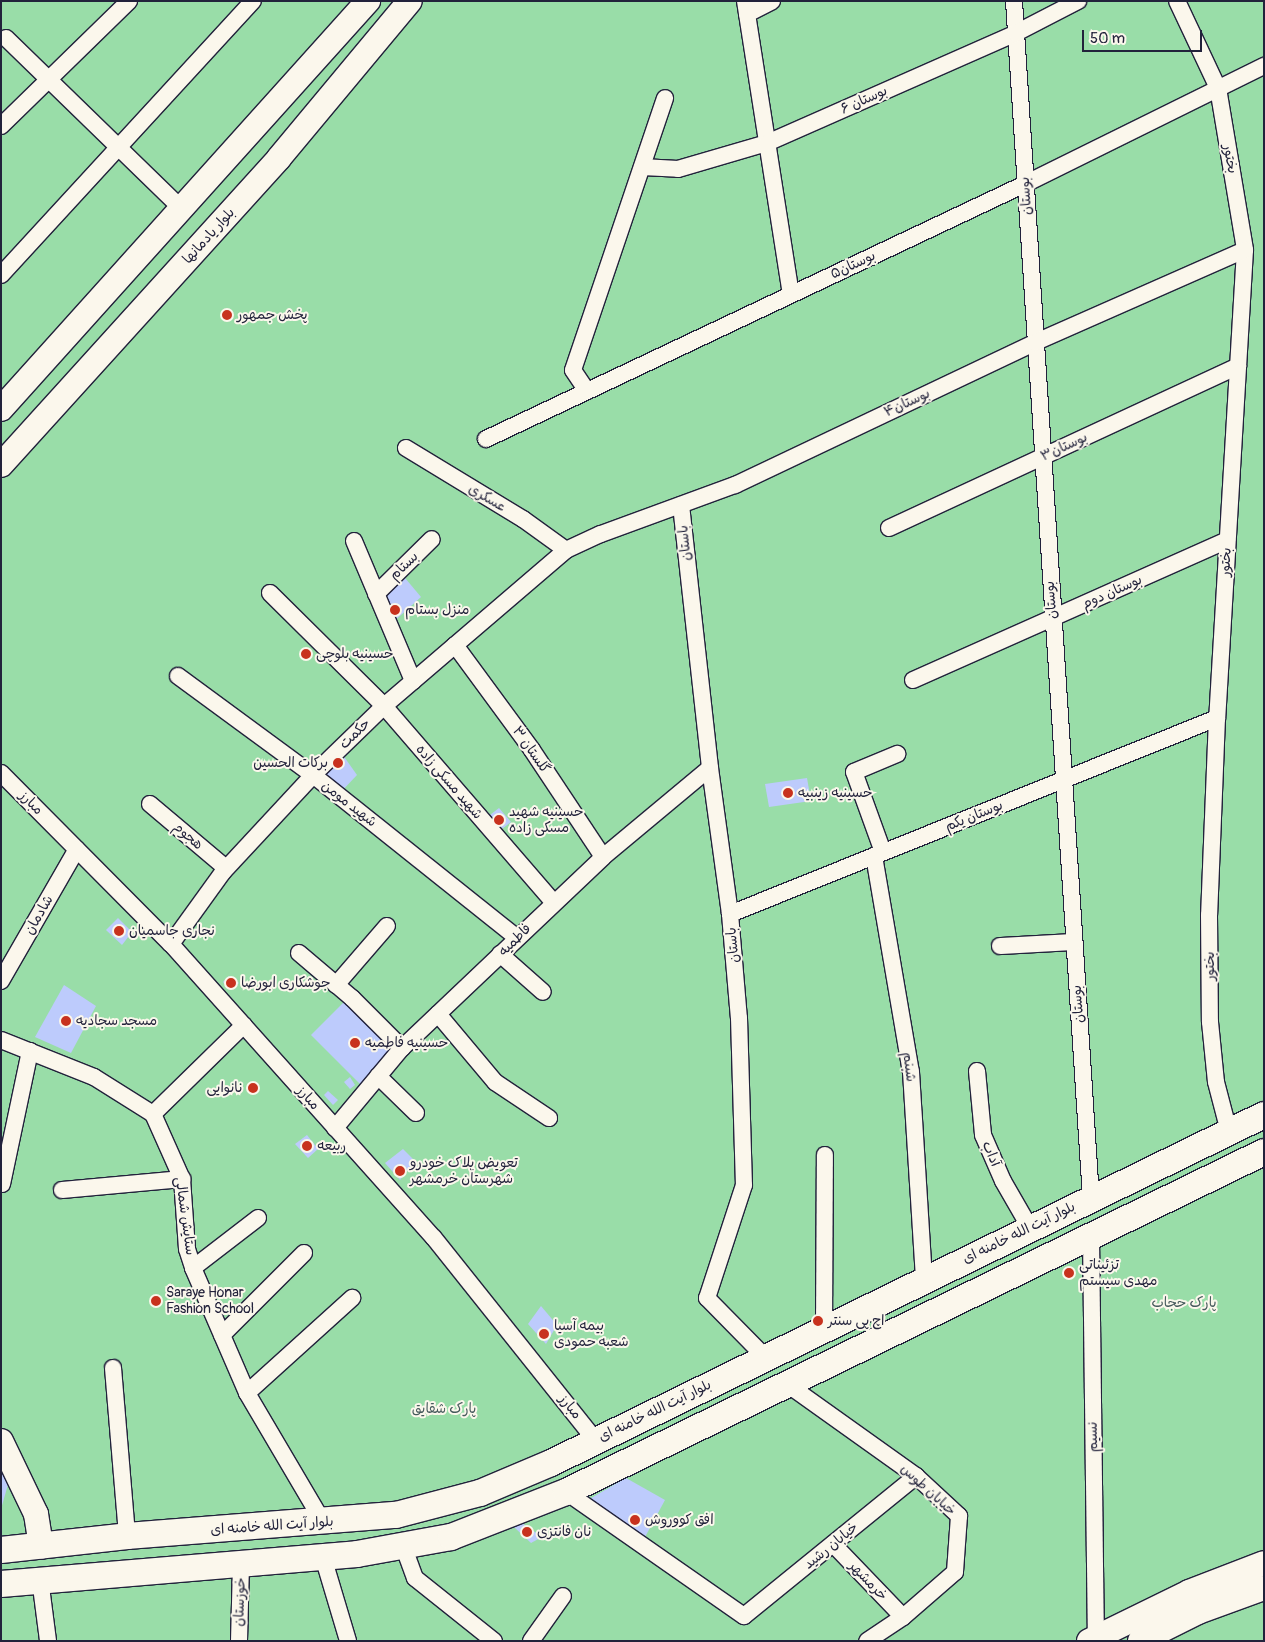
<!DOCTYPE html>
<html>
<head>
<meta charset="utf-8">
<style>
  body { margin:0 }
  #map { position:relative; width:1265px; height:1642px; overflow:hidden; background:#efeeef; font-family:Pangolin,"Playpen Sans Arabic",sans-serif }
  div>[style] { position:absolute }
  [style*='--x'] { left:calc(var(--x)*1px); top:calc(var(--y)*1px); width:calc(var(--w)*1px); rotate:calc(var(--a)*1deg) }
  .green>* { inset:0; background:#99dda8 }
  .building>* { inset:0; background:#bdcbfc }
  .roads { filter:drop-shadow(1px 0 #22223b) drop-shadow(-1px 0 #22223b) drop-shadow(0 1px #22223b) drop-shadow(0 -1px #22223b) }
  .street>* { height:16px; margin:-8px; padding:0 8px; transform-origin:8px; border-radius:8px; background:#fbf7ec }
  .secondary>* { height:24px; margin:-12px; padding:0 12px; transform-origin:12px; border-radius:12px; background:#fbf7ec }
  .primary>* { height:26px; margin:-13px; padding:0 13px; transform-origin:13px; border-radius:13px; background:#fbf7ec }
  .dots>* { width:14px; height:14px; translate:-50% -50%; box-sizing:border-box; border:2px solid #fbf7ec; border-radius:50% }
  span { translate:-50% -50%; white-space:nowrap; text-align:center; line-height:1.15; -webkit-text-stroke:4px #fbf7ec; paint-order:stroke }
  .street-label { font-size:14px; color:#22223b }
  .poi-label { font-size:14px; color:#22223b }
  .left { translate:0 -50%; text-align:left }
  .right { translate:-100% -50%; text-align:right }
  .park-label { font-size:14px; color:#465a5c }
  .frame { position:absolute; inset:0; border:2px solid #22223b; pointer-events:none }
  .scale { position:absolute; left:1082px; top:30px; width:120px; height:22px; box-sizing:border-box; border:2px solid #22223b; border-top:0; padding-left:6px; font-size:15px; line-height:18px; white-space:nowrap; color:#22223b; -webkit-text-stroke:4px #fbf7ec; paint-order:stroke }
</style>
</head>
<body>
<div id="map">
  <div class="green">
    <i style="clip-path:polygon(1px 1px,1264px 1px,1264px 1641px,1px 1641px)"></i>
  </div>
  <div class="building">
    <i style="clip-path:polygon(400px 572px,421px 597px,391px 624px,376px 594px)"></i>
    <i style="clip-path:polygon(307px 648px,313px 653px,305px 660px,300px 655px)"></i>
    <i style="clip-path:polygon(340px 751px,357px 775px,339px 794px,315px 775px)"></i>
    <i style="clip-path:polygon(807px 778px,811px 801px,769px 807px,765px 784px)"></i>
    <i style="clip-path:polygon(499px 808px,511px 822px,498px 832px,486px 818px)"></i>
    <i style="clip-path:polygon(118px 918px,132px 932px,122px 945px,106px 930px)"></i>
    <i style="clip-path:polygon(229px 976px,239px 983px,230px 990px,223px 982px)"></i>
    <i style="clip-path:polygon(64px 985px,96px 1006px,71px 1053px,35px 1037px)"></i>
    <i style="clip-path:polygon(348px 998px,400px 1051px,363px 1087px,311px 1035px)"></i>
    <i style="clip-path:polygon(350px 1077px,355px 1085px,350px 1089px,344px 1082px)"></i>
    <i style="clip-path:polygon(254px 1082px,259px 1089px,252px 1093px,247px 1086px)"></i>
    <i style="clip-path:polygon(328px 1091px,338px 1100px,333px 1105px,324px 1095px)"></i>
    <i style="clip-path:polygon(307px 1135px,318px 1149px,308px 1158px,295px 1144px)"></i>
    <i style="clip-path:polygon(403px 1149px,415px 1161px,400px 1180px,385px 1163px)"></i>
    <i style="clip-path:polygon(541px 1306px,557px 1325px,546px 1344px,528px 1324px)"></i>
    <i style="clip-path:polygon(1px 1466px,9px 1481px,1px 1509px)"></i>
    <i style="clip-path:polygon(626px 1478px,665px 1500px,644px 1539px,586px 1501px)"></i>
    <i style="clip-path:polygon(522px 1523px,542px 1537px,531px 1543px,514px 1527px)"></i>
  </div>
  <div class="roads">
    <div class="street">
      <i style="--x:745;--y:1;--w:297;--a:81.1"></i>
      <i style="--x:1014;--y:1;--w:1199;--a:86.32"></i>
      <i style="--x:1177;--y:1;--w:96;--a:64.8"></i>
      <i style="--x:1218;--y:88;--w:164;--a:80.5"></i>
      <i style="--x:1245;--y:250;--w:469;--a:93.4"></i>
      <i style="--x:1217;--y:718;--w:197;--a:92.3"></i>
      <i style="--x:1209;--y:915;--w:107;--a:89.5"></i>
      <i style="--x:1210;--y:1022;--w:60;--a:84.3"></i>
      <i style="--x:1216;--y:1082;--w:52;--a:75.4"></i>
      <i style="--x:747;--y:14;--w:28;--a:-27"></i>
      <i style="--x:6;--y:38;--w:245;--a:44.2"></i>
      <i style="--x:1;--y:126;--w:179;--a:-44.3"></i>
      <i style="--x:642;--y:167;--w:36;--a:3"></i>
      <i style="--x:678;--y:169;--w:93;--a:-16.3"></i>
      <i style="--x:767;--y:143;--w:272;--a:-23.8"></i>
      <i style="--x:1016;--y:33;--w:70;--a:-27.3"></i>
      <i style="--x:1;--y:275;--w:372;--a:-47.4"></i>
      <i style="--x:587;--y:391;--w:25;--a:-124"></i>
      <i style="--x:573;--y:370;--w:287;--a:-71.3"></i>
      <i style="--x:486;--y:439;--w:596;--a:-25.32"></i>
      <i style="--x:1025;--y:184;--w:267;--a:-26.3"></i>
      <i style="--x:406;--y:448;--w:137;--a:31.3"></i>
      <i style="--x:523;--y:519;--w:53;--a:35.8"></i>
      <i style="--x:681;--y:505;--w:265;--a:83.7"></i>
      <i style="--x:710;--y:768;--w:147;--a:82.2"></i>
      <i style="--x:730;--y:914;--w:104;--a:85.1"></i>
      <i style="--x:739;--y:1018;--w:167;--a:88.3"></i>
      <i style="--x:744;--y:1185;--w:119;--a:108.1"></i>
      <i style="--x:707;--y:1298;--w:83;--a:45.5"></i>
      <i style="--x:889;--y:528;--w:385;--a:-24.9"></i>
      <i style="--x:354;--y:541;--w:152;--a:67.1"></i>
      <i style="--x:270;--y:593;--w:161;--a:44.7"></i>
      <i style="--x:384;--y:706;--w:260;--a:49.2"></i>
      <i style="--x:376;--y:594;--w:78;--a:-44.5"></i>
      <i style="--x:455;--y:645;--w:130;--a:53.7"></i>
      <i style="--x:532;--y:750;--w:128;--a:56.4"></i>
      <i style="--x:178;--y:676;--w:167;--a:36.3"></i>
      <i style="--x:313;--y:775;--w:261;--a:38.6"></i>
      <i style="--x:913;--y:680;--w:344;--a:-24"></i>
      <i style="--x:1;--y:773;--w:241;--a:45.2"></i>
      <i style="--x:171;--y:944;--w:394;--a:48.2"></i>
      <i style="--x:434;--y:1238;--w:260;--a:51.4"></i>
      <i style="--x:150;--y:804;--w:99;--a:40.1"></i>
      <i style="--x:883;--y:852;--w:85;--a:-109.9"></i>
      <i style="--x:854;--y:772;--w:47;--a:-22.7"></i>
      <i style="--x:874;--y:856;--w:219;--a:80.3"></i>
      <i style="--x:911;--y:1072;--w:208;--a:86.4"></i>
      <i style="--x:730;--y:914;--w:525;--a:-21.92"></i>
      <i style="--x:171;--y:944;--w:89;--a:-54.2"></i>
      <i style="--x:223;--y:872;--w:132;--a:-47.1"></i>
      <i style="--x:313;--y:775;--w:99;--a:-44.2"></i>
      <i style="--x:384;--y:706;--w:240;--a:-40.6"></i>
      <i style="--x:566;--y:550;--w:38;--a:-25"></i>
      <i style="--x:601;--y:534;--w:143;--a:-20.1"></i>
      <i style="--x:735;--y:485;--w:333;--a:-25.4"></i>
      <i style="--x:1036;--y:342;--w:228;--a:-23.8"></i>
      <i style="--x:1000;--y:946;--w:74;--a:-3.1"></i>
      <i style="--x:299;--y:953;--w:70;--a:40.3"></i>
      <i style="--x:352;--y:998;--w:71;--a:45"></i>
      <i style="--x:500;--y:954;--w:57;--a:41.5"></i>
      <i style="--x:1;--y:981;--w:152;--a:-60.1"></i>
      <i style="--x:336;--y:985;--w:78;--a:-49.2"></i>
      <i style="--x:438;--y:1014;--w:89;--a:50"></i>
      <i style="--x:495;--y:1082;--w:65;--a:33.7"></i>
      <i style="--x:1;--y:1040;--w:100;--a:21.7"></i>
      <i style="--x:94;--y:1077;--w:70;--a:32.1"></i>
      <i style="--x:153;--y:1114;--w:71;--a:66"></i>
      <i style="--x:182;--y:1179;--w:70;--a:85.9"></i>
      <i style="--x:187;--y:1249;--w:20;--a:72"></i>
      <i style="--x:193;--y:1268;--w:136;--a:66.6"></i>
      <i style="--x:247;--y:1393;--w:150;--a:59.5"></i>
      <i style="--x:977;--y:1071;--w:64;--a:84.6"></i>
      <i style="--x:983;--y:1135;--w:50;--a:66.5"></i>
      <i style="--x:1003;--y:1181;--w:54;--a:60.1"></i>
      <i style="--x:378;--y:1076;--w:53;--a:44.2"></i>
      <i style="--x:153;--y:1114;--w:127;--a:-44.4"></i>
      <i style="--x:335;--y:1128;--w:104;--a:-50.1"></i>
      <i style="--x:402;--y:1048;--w:277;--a:-43.5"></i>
      <i style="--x:603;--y:857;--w:139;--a:-39.8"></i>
      <i style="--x:2;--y:1184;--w:136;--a:-78.1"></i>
      <i style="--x:62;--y:1190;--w:121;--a:-5.2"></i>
      <i style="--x:1091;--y:1237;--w:400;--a:89.3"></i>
      <i style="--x:193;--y:1268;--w:82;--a:-37.6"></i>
      <i style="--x:824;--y:1328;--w:173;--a:-89.7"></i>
      <i style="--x:222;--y:1335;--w:116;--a:-45"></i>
      <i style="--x:113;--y:1368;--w:169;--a:85.2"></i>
      <i style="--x:787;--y:1384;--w:158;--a:35.5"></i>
      <i style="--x:916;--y:1476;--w:59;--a:42.9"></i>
      <i style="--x:959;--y:1516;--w:56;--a:94.1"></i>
      <i style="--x:955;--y:1572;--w:69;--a:139.1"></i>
      <i style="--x:903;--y:1617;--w:43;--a:146.3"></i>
      <i style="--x:247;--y:1393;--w:142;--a:-42.1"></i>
      <i style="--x:566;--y:1492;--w:217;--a:34.9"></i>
      <i style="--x:744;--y:1616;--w:222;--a:-39.1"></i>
      <i style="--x:833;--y:1544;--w:101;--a:46.2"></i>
      <i style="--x:404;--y:1548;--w:32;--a:70"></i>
      <i style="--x:415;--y:1578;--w:101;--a:38.6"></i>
      <i style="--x:323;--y:1557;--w:88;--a:73.4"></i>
      <i style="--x:40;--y:1579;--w:63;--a:82.6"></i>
      <i style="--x:239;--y:1641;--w:78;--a:-88.5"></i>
      <i style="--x:531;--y:1641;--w:55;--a:-54.6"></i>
    </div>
    <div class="secondary">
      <i style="--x:1;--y:409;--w:549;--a:-48.03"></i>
      <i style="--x:1;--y:465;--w:414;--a:-47.8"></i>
      <i style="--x:279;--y:158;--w:204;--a:-50.2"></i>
      <i style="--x:1;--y:1441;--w:81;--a:64.4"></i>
      <i style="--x:36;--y:1514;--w:33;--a:81"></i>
      <i style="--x:1089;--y:1641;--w:111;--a:-26.1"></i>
      <i style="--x:1189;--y:1592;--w:80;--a:-21.1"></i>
      <i style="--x:1140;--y:1641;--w:65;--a:-26.6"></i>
      <i style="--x:1198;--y:1612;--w:70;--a:-20"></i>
    </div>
    <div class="primary">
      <i style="--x:1;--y:1550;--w:127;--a:-6.3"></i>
      <i style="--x:127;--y:1536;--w:270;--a:-4.5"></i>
      <i style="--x:396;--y:1515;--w:87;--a:-14.7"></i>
      <i style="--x:480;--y:1493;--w:77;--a:-22.9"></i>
      <i style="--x:551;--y:1463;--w:793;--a:-26.02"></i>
      <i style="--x:1;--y:1584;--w:357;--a:-4.8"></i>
      <i style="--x:357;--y:1554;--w:96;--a:-10.3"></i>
      <i style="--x:451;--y:1537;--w:123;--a:-21.4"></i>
      <i style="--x:566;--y:1492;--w:776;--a:-25.97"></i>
    </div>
  </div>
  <div class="dots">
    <i style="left:227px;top:315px;background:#c8321e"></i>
    <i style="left:395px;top:610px;background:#c8321e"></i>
    <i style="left:306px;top:654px;background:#c8321e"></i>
    <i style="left:338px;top:763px;background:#c8321e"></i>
    <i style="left:788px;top:793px;background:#c8321e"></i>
    <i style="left:499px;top:820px;background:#c8321e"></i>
    <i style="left:119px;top:931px;background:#c8321e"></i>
    <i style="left:231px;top:983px;background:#c8321e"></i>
    <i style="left:66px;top:1021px;background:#c8321e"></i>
    <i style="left:355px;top:1043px;background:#c8321e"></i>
    <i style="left:253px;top:1088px;background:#c8321e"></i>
    <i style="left:307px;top:1146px;background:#c8321e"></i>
    <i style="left:400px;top:1171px;background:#c8321e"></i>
    <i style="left:1069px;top:1273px;background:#c8321e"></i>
    <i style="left:156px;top:1301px;background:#c8321e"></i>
    <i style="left:818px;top:1321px;background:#c8321e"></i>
    <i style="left:544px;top:1334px;background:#c8321e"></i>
    <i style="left:635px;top:1520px;background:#c8321e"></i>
    <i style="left:527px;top:1532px;background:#c8321e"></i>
  </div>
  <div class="street-label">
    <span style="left:864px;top:100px;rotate:-24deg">بوستان ۶</span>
    <span style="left:1230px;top:159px;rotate:80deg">بختور</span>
    <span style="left:1026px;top:196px;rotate:-94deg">بوستان</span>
    <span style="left:209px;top:236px;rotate:-48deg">بلوار یادمانها</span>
    <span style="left:853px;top:265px;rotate:-25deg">بوستان۵</span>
    <span style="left:907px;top:403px;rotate:-25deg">بوستان۴</span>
    <span style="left:1064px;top:447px;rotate:-25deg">بوستان۳</span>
    <span style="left:487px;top:498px;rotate:30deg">عسکری</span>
    <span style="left:685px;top:543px;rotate:-96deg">باستان</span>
    <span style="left:1226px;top:562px;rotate:-87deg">بختور</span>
    <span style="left:404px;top:566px;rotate:-44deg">بستام</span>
    <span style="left:1112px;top:592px;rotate:-24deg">بوستان دوم</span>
    <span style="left:1051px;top:600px;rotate:-94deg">بوستان</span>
    <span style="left:355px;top:734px;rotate:-44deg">حکمت</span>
    <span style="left:531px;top:750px;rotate:55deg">گلستان ۳</span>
    <span style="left:449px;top:782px;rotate:49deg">شهید مسکی زاده</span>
    <span style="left:31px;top:803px;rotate:45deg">مبارز</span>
    <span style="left:349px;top:804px;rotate:38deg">شهید مومن</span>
    <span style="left:974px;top:816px;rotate:-22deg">بوستان یکم</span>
    <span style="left:188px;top:836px;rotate:40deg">هجوم</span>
    <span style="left:39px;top:915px;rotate:-60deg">شادمان</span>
    <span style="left:515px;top:940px;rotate:-44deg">فاطمیه</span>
    <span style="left:733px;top:945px;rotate:-95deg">باستان</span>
    <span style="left:1210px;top:966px;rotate:-90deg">بختور</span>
    <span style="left:1078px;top:1004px;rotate:-94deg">بوستان</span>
    <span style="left:909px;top:1067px;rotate:83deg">شبنم</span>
    <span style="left:308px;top:1098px;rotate:48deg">مبارز</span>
    <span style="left:991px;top:1154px;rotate:67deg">آداب</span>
    <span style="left:185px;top:1216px;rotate:82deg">ستایش شمالی</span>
    <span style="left:1019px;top:1233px;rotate:-26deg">بلوار آیت الله خامنه ای</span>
    <span style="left:570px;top:1407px;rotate:51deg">مبارز</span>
    <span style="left:655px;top:1411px;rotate:-26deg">بلوار آیت الله خامنه ای</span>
    <span style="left:1093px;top:1437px;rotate:-91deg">نسیم</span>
    <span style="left:928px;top:1490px;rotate:42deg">خیابان طوس</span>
    <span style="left:272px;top:1526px;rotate:-4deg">بلوار آیت الله خامنه ای</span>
    <span style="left:831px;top:1546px;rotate:-39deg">خیابان رشید</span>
    <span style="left:868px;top:1581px;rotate:46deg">خرمشهر</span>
    <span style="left:240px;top:1602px;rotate:-88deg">خوزستان</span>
  </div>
  <div class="poi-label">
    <span class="left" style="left:237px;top:315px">پخش جمهور</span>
    <span class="left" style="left:405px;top:610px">منزل بستام</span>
    <span class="left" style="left:316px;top:654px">حسینیه بلوچی</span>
    <span class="right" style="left:328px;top:763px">برکات الحسین</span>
    <span class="left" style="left:798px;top:793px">حسینیه زینبیه</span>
    <span class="left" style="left:509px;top:820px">حسینیه شهید<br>مسکی زاده</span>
    <span class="left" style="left:129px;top:931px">نجاری جاسمیان</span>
    <span class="left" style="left:241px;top:983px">جوشکاری ابورضا</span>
    <span class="left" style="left:76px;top:1021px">مسجد سجادیه</span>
    <span class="left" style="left:365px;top:1043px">حسینیه فاطمیه</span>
    <span class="right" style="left:243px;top:1088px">نانوایی</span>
    <span class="left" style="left:317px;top:1146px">ربیعه</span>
    <span class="left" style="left:410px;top:1171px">تعویض پلاک خودرو<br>شهرستان خرمشهر</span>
    <span class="left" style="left:1079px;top:1273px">تزئیناتی<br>مهدی سیستم</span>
    <span class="left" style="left:166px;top:1301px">Saraye Honar<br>Fashion School</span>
    <span class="left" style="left:828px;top:1321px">اچ پی سنتر</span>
    <span class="left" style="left:554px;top:1334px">بیمه آسیا<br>شعبه حمودی</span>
    <span class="left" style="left:645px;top:1520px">افق کووروش</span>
    <span class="left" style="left:537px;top:1532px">نان فانتزی</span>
  </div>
  <div class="park-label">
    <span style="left:1184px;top:1303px">پارک حجاب</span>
    <span style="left:444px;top:1409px">پارک شقایق</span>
  </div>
  <div class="frame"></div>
  <div class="scale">50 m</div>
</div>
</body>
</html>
